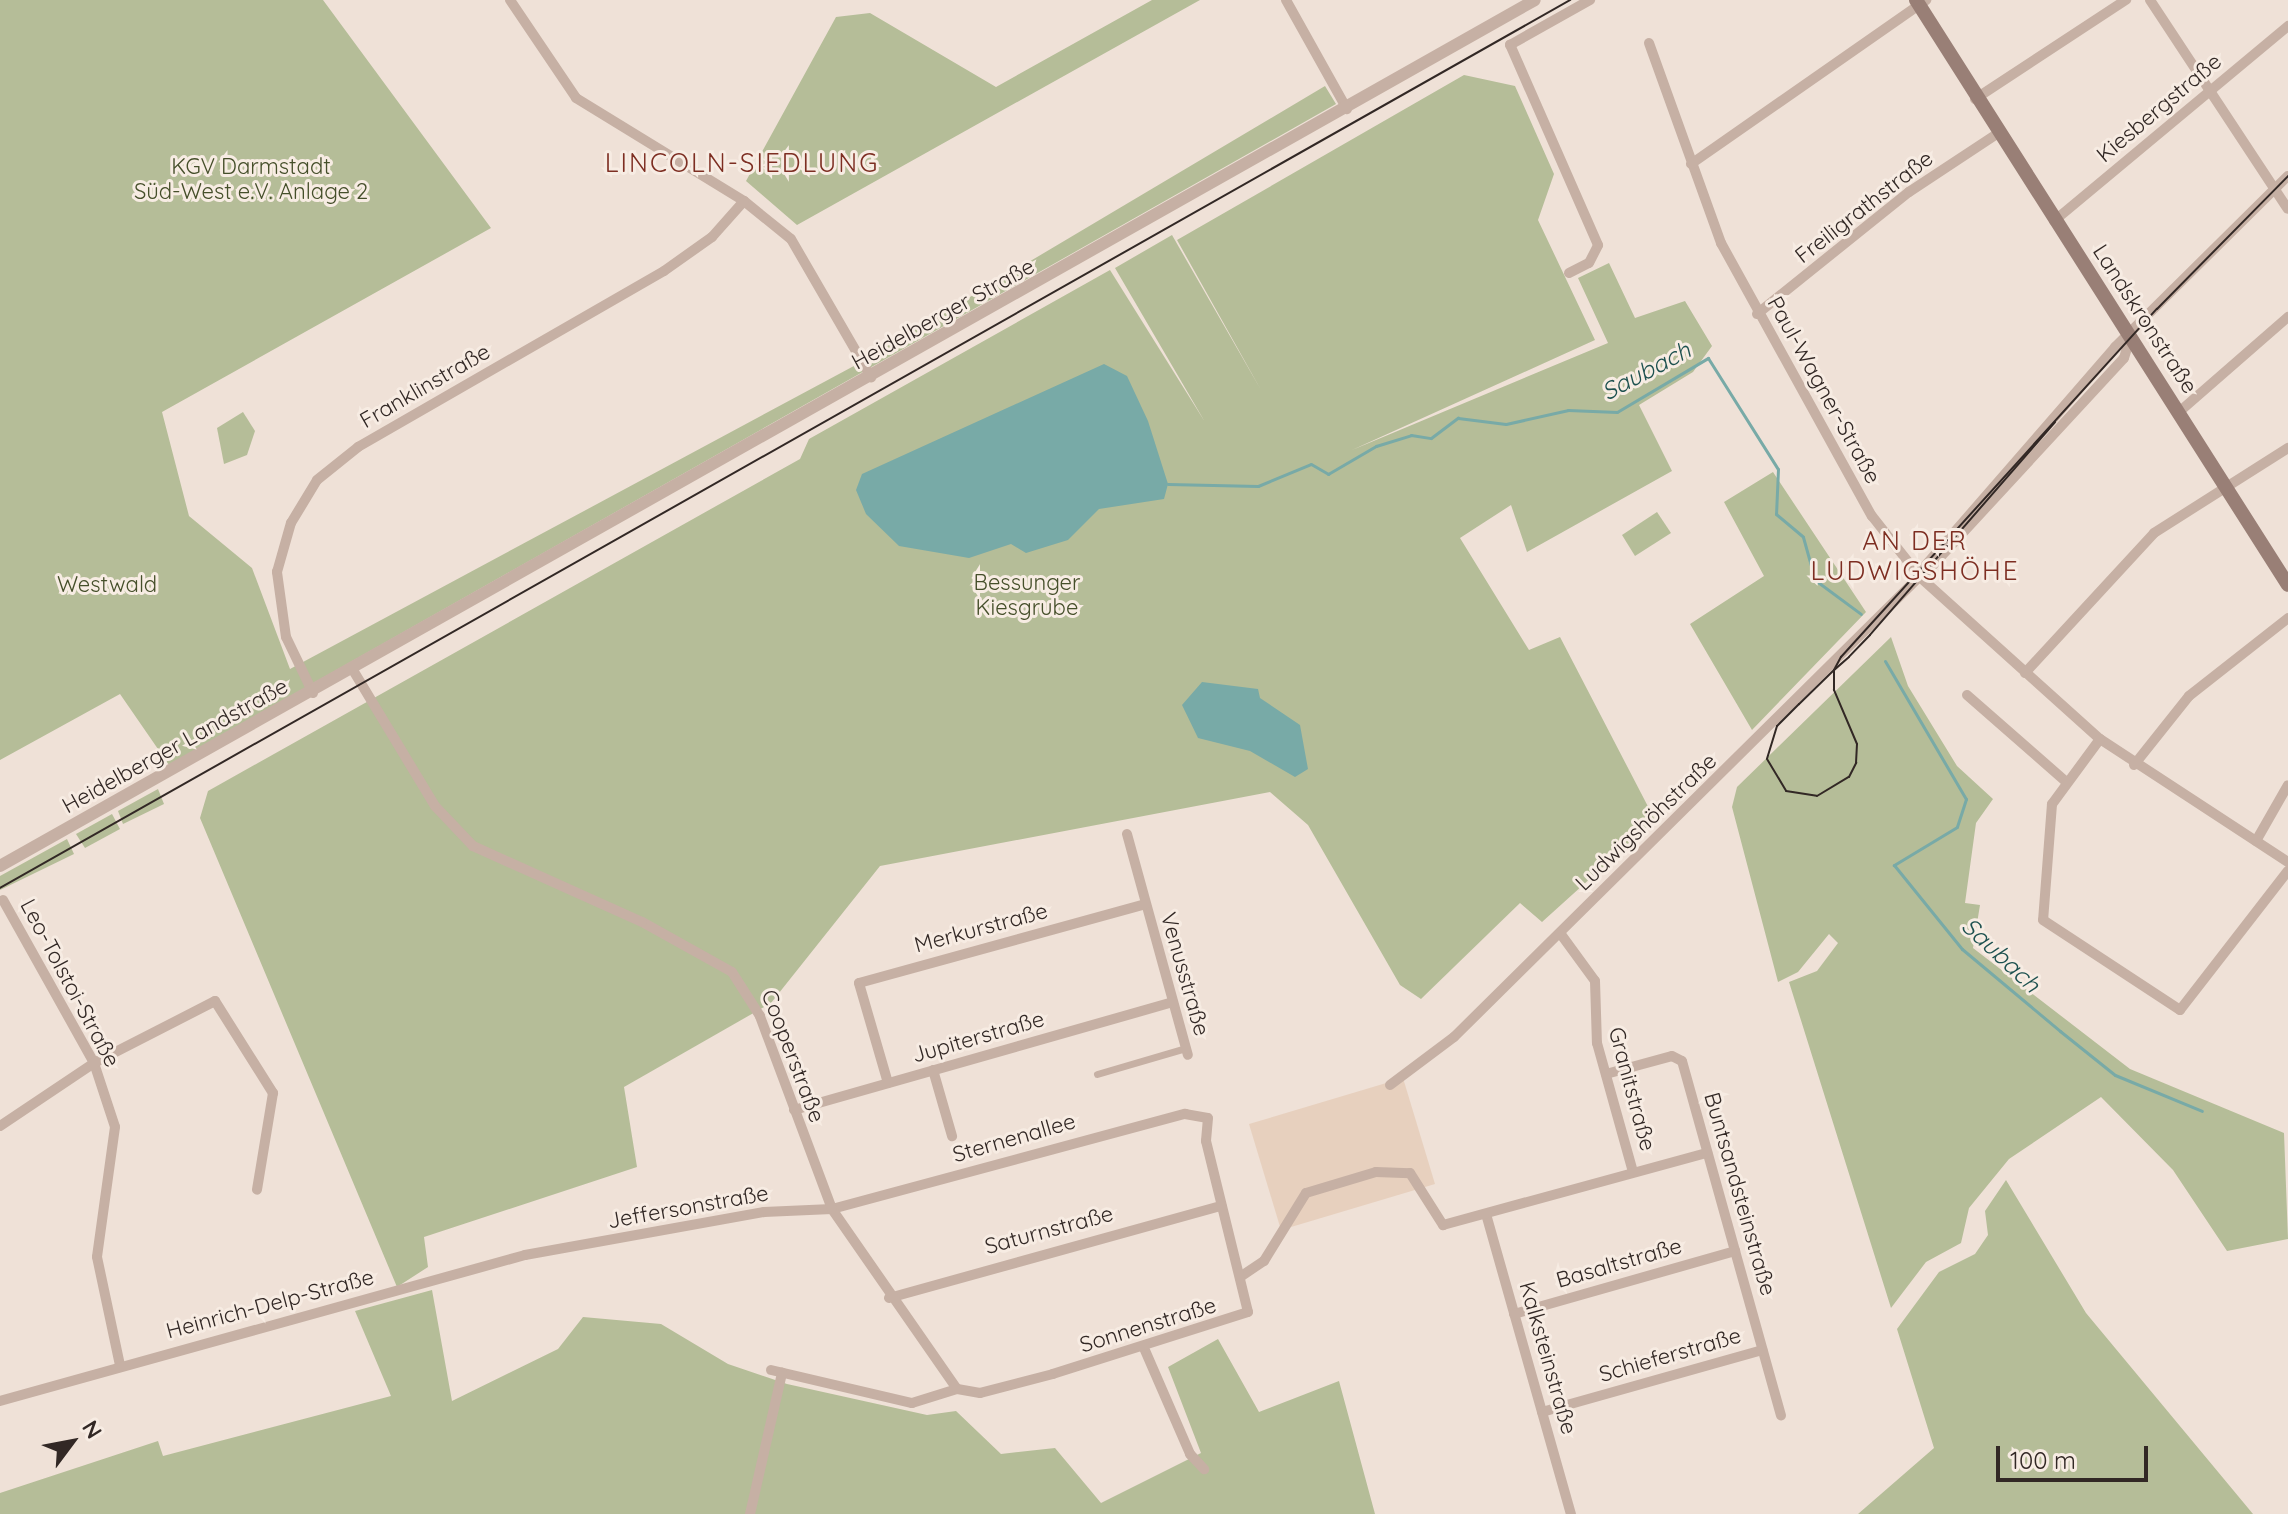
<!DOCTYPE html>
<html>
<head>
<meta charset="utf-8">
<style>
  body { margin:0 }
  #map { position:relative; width:2288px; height:1514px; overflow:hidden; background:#efe1d7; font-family:Quicksand,sans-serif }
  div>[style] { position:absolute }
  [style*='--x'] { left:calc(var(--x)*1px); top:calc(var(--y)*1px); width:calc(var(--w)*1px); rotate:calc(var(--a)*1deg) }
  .green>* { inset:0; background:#b5bd98 }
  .plaza>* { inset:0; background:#e7d0be }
  .water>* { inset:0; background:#78aaa7 }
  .stream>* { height:3px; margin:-1.5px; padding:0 1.5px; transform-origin:1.5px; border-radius:1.5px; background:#78aaa7 }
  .pedestrian>* { height:7px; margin:-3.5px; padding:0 3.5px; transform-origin:3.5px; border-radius:3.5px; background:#c6b0a4 }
  .minor>* { height:10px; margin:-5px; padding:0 5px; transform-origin:5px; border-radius:5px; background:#c6b0a4 }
  .tertiary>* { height:12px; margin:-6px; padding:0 6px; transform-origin:6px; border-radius:6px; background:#c6b0a4 }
  .secondary>* { height:14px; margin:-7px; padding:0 7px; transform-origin:7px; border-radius:7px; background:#997f76 }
  .tram>* { height:2px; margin:-1px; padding:0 1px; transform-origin:1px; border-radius:1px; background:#322825 }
  span { translate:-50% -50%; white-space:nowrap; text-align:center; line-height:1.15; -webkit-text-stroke:6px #f7ece3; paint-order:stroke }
  .street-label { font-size:22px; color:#322825 }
  .park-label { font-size:22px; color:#454f2a }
  .water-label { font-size:24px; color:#1d514f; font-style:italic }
  .quarter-label { font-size:26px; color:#7d2e22; letter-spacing:2px }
  .north { position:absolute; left:32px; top:1402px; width:80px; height:80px; -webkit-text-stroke:6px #f7ece3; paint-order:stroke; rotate:58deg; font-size:22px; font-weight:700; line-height:32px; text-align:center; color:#322825 }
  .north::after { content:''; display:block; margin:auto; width:28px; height:36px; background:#322825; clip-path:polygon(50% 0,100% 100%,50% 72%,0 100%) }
  .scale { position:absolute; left:1996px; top:1446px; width:152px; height:36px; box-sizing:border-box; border:4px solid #322825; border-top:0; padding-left:10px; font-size:24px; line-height:28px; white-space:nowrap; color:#322825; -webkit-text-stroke:6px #f7ece3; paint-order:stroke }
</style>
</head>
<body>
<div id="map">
  <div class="green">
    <i style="clip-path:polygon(0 0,323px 0,491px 228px,162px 412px,189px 516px,252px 568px,290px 669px,852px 367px,1325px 86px,1336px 104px,169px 765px,120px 694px,0 760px)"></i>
    <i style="clip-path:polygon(1152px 0,1200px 0,797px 225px,746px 181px,836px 17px,870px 13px,996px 87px)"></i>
    <i style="clip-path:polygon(1464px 75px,1515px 86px,1554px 174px,1538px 220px,1595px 340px,1352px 450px,1608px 343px,1578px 278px,1609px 263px,1635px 318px,1685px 301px,1712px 346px,1693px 372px,1639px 405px,1672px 471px,1527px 552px,1511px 505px,1460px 538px,1529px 650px,1560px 637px,1655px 820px,1542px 922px,1520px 903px,1421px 999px,1400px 985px,1308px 825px,1270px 792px,880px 866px,771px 1003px,624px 1087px,637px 1167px,424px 1237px,428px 1267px,397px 1287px,200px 818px,208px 791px,800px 459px,809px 439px,1110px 270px,1205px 422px,1115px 268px,1172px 235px,1261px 390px,1177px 240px)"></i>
    <i style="clip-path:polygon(243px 412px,255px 431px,247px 455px,224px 464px,217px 428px)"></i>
    <i style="clip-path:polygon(1773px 472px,1866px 612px,1752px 730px,1690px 624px,1764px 576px,1724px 502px)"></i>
    <i style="clip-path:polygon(1657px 512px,1671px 533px,1635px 556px,1622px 535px)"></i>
    <i style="clip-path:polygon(1891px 637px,1908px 686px,1957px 766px,1993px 799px,1976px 823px,1965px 903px,1980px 905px,1973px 948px,2130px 1069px,2284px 1133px,2288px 1239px,2227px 1251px,2173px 1170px,2101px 1097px,2009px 1159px,1969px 1208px,1961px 1243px,1926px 1262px,1891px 1308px,1789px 982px,1817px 971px,1838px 943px,1829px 934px,1798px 972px,1778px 982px,1732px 807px,1737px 787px)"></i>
    <i style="clip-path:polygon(158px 789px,164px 804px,123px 824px,118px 811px)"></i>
    <i style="clip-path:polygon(112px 814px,120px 829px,85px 848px,76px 834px)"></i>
    <i style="clip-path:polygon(67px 839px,74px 854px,0 890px,0 876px)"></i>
    <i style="clip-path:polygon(2006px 1180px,2086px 1313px,2253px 1514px,1858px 1514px,1934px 1448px,1897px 1329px,1939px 1272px,1975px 1254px,1988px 1235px,1985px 1211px)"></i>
    <i style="clip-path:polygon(432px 1290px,452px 1401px,558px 1349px,583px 1317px,661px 1324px,728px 1364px,787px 1384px,927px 1415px,956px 1411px,1001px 1454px,1055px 1448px,1101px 1503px,1201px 1453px,1168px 1367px,1218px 1339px,1259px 1412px,1339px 1381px,1375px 1514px,0 1514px,0 1493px,158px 1441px,163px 1456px,391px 1396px,355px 1311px)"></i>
  </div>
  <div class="plaza">
    <i style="clip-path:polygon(1403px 1078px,1435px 1184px,1281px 1230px,1249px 1124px)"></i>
  </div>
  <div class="water">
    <i style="clip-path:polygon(1104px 364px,1127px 376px,1148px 421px,1168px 484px,1164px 499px,1099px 509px,1068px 540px,1026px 553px,1011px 544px,969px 558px,899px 546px,866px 514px,856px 490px,862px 474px)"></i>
    <i style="clip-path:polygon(1202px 682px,1258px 689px,1260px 698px,1300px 725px,1308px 769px,1295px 777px,1250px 751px,1198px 738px,1182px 705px)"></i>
  </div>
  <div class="stream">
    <i style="--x:1168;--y:484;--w:90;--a:1.3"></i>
    <i style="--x:1258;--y:486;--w:57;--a:-22.5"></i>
    <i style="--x:1311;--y:464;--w:20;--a:30"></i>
    <i style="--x:1328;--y:474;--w:56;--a:-30.3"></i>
    <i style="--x:1376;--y:446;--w:37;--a:-17"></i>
    <i style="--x:1411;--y:435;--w:20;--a:9"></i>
    <i style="--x:1431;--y:438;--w:34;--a:-37"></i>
    <i style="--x:1458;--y:418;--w:48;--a:7.1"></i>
    <i style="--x:1506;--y:424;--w:64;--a:-12.7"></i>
    <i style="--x:1568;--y:410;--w:49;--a:2.3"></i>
    <i style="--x:1617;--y:412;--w:106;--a:-30.7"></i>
    <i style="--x:1708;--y:358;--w:131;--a:57.8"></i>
    <i style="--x:1778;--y:469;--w:45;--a:92.5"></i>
    <i style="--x:1776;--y:514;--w:35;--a:40"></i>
    <i style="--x:1803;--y:537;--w:45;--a:74.4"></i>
    <i style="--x:1815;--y:580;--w:57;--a:36.5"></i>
    <i style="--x:1885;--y:661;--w:160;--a:59.6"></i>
    <i style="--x:1966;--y:799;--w:29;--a:108"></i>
    <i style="--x:1957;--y:827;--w:74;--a:148.9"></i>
    <i style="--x:1894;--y:865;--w:108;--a:51"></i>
    <i style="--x:1962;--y:949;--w:128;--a:39.9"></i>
    <i style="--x:2060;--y:1031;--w:70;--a:38.7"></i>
    <i style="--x:2115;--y:1075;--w:94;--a:22.5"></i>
  </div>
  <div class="pedestrian">
    <i style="--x:1097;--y:1074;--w:93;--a:-16.3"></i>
  </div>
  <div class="minor">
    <i style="--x:510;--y:0;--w:118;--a:56"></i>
    <i style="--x:576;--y:98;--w:197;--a:31.5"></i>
    <i style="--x:744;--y:201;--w:60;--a:39"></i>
    <i style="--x:791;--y:239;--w:160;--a:59.9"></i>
    <i style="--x:1286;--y:0;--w:125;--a:60.8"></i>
    <i style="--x:2150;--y:0;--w:250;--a:56.6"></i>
    <i style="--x:1649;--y:43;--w:213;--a:70.2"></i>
    <i style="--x:1721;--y:243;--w:312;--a:61.1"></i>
    <i style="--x:1872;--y:516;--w:79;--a:51.7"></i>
    <i style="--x:1921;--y:578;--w:241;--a:42"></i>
    <i style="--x:2100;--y:739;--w:225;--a:33.2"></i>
    <i style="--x:1975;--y:99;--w:181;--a:-33.3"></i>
    <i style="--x:1691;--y:164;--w:287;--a:-34.9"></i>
    <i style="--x:2054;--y:221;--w:305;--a:-39.8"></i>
    <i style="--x:1569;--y:273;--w:22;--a:-27"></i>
    <i style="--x:1589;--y:263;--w:20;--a:-63"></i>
    <i style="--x:1598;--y:245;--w:219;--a:-113.7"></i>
    <i style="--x:1510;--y:45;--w:92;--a:-29.4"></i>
    <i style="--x:1757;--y:314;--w:195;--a:-38.8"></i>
    <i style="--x:1909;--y:192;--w:105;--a:-33.4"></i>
    <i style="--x:2179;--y:412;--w:145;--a:-41.1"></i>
    <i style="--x:1918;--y:574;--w:301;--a:-49"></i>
    <i style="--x:2115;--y:347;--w:243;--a:-44.7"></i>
    <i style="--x:1921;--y:578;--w:299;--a:-47.3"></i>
    <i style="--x:2124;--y:358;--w:21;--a:-73"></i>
    <i style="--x:2025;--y:673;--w:190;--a:-47.3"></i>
    <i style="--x:2154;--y:533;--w:159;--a:-32.4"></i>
    <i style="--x:313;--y:693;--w:62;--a:-115.7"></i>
    <i style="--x:286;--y:637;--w:66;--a:-97.9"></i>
    <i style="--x:277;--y:572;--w:51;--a:-74.1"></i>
    <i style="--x:291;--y:523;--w:50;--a:-58.8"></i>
    <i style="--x:317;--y:480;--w:53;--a:-38.8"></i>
    <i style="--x:358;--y:447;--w:353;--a:-29.9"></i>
    <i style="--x:664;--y:271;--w:59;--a:-35.3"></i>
    <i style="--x:712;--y:237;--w:48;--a:-48.4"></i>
    <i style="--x:1967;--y:695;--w:129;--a:41.2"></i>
    <i style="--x:2100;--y:739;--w:81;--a:126.4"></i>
    <i style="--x:2052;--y:804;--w:116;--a:94.4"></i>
    <i style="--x:2043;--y:920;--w:164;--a:33.3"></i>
    <i style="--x:2180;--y:1010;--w:176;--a:-52.2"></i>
    <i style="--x:2134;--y:765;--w:88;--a:-51.4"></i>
    <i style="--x:2189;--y:696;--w:126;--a:-38.2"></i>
    <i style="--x:1127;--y:834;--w:229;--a:74.6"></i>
    <i style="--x:2256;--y:841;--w:64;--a:-60.3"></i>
    <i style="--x:3;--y:900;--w:187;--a:60.8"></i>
    <i style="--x:94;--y:1063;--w:67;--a:71.8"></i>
    <i style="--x:115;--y:1127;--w:131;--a:97.9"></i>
    <i style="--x:97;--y:1257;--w:110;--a:78"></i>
    <i style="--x:1560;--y:933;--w:59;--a:53.9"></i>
    <i style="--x:1595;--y:981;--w:62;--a:88.2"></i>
    <i style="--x:1597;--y:1043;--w:134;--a:74.4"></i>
    <i style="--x:933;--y:1070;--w:69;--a:73.9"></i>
    <i style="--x:1606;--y:1074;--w:68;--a:-15.3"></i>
    <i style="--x:1672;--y:1056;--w:11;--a:27"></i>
    <i style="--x:1682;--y:1061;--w:368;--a:74.4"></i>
    <i style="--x:888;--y:1083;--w:104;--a:-106.2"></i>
    <i style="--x:859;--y:983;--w:297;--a:-15.4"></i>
    <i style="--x:1390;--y:1085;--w:80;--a:-36.9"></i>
    <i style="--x:1454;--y:1037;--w:655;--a:-44.69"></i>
    <i style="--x:794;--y:1110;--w:394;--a:-15.9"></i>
    <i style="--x:0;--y:1126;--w:113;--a:-33.8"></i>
    <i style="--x:94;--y:1063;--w:136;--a:-27.1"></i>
    <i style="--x:215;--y:1001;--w:109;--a:57.8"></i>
    <i style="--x:273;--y:1093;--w:98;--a:99.4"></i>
    <i style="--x:1486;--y:1214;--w:312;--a:74.2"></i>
    <i style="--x:1240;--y:1277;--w:29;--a:-34"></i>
    <i style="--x:1264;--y:1261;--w:80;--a:-58.3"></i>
    <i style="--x:1306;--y:1193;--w:73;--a:-16.7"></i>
    <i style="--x:1376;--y:1172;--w:34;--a:2"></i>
    <i style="--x:1410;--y:1173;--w:62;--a:57.6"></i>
    <i style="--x:1443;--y:1225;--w:274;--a:-15.3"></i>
    <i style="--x:889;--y:1298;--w:345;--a:-15.5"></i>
    <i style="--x:1514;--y:1314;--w:230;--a:-15.9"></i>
    <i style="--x:1144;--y:1348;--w:116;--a:66.5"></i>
    <i style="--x:1190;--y:1454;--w:21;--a:47"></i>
    <i style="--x:771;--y:1370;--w:145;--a:13.2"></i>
    <i style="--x:912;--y:1403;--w:47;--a:-17.3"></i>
    <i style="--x:0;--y:1401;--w:545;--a:-15.54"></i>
    <i style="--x:525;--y:1255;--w:243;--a:-10.2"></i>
    <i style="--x:764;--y:1212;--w:68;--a:-2.5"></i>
    <i style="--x:832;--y:1209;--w:366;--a:-15.1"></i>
    <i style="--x:1185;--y:1114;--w:23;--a:10"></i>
    <i style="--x:1208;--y:1118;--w:23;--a:95"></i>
    <i style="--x:1206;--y:1141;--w:176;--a:76.2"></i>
    <i style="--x:1248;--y:1312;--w:205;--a:162.4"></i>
    <i style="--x:1053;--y:1374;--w:75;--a:165.4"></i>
    <i style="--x:980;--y:1393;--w:23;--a:-170"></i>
    <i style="--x:957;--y:1389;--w:219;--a:-124.8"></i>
    <i style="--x:832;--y:1209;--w:206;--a:-110.5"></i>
    <i style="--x:760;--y:1016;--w:52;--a:-122.5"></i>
    <i style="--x:732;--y:972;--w:103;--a:-150.9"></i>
    <i style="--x:642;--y:922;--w:185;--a:-155.8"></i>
    <i style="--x:473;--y:846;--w:55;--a:-133.5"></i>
    <i style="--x:435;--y:806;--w:159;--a:-121.1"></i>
    <i style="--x:1542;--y:1412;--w:229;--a:-15.7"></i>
    <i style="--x:750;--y:1514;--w:145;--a:-77.2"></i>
  </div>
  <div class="tertiary">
    <i style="--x:0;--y:866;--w:1762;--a:-29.43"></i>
  </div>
  <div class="secondary">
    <i style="--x:1916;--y:0;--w:693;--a:57.55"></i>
  </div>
  <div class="tram">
    <i style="--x:2055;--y:422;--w:282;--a:131"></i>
    <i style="--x:1870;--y:635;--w:30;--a:134"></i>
    <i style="--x:1849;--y:657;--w:20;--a:139"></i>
    <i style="--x:1834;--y:670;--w:49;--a:135.8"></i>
    <i style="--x:1799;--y:704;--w:31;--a:135"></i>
    <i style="--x:1777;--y:726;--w:34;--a:107"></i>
    <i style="--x:1767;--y:759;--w:37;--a:59"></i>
    <i style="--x:1786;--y:791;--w:31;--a:9"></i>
    <i style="--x:1817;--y:796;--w:37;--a:-31"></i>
    <i style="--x:1849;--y:777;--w:16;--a:-63"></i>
    <i style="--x:1856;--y:763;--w:19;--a:-87"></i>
    <i style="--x:1857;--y:744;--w:59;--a:-113.1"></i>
    <i style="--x:1834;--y:690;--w:20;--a:-90"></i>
    <i style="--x:1834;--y:670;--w:15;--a:-62"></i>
    <i style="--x:1841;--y:657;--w:470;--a:-47.8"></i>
    <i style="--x:2157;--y:309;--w:187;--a:-45.4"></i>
    <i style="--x:0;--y:888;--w:1804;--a:-29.49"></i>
  </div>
  <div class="street-label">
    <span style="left:2159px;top:108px;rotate:-40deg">Kiesbergstraße</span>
    <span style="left:1864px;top:207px;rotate:-38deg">Freiligrathstraße</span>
    <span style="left:943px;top:314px;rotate:-29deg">Heidelberger Straße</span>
    <span style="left:2145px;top:319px;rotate:57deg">Landskronstraße</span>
    <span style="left:425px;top:386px;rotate:-30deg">Franklinstraße</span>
    <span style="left:1824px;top:390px;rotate:61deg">Paul-Wagner-Straße</span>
    <span style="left:175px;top:746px;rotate:-29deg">Heidelberger Landstraße</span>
    <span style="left:1646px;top:822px;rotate:-44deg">Ludwigshöhstraße</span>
    <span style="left:981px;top:928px;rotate:-15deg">Merkurstraße</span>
    <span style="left:1185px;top:974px;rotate:74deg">Venusstraße</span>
    <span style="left:70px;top:983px;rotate:62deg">Leo-Tolstoi-Straße</span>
    <span style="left:978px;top:1037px;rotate:-16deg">Jupiterstraße</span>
    <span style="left:793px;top:1056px;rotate:69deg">Cooperstraße</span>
    <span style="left:1632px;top:1089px;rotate:75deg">Granitstraße</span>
    <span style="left:1014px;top:1138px;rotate:-16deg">Sternenallee</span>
    <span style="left:1740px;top:1194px;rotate:74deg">Buntsandsteinstraße</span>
    <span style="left:688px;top:1207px;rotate:-10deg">Jeffersonstraße</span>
    <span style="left:1049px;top:1230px;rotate:-15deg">Saturnstraße</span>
    <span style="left:1619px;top:1263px;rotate:-16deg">Basaltstraße</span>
    <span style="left:270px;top:1304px;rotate:-15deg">Heinrich-Delp-Straße</span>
    <span style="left:1148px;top:1325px;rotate:-17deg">Sonnenstraße</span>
    <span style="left:1670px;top:1355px;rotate:-16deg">Schieferstraße</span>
    <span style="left:1548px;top:1358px;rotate:74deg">Kalksteinstraße</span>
  </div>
  <div class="park-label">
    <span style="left:251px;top:179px">KGV Darmstadt<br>Süd-West e.V. Anlage 2</span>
    <span style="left:1027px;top:595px">Bessunger<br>Kiesgrube</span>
    <span style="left:107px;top:585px">Westwald</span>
  </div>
  <div class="water-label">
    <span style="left:1646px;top:371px;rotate:-28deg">Saubach</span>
    <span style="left:2001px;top:955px;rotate:43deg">Saubach</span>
  </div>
  <div class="quarter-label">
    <span style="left:742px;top:163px">LINCOLN-SIEDLUNG</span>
    <span style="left:1915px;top:556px">AN DER<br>LUDWIGSHÖHE</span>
  </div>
  <div class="north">N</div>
  <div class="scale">100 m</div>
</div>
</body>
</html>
